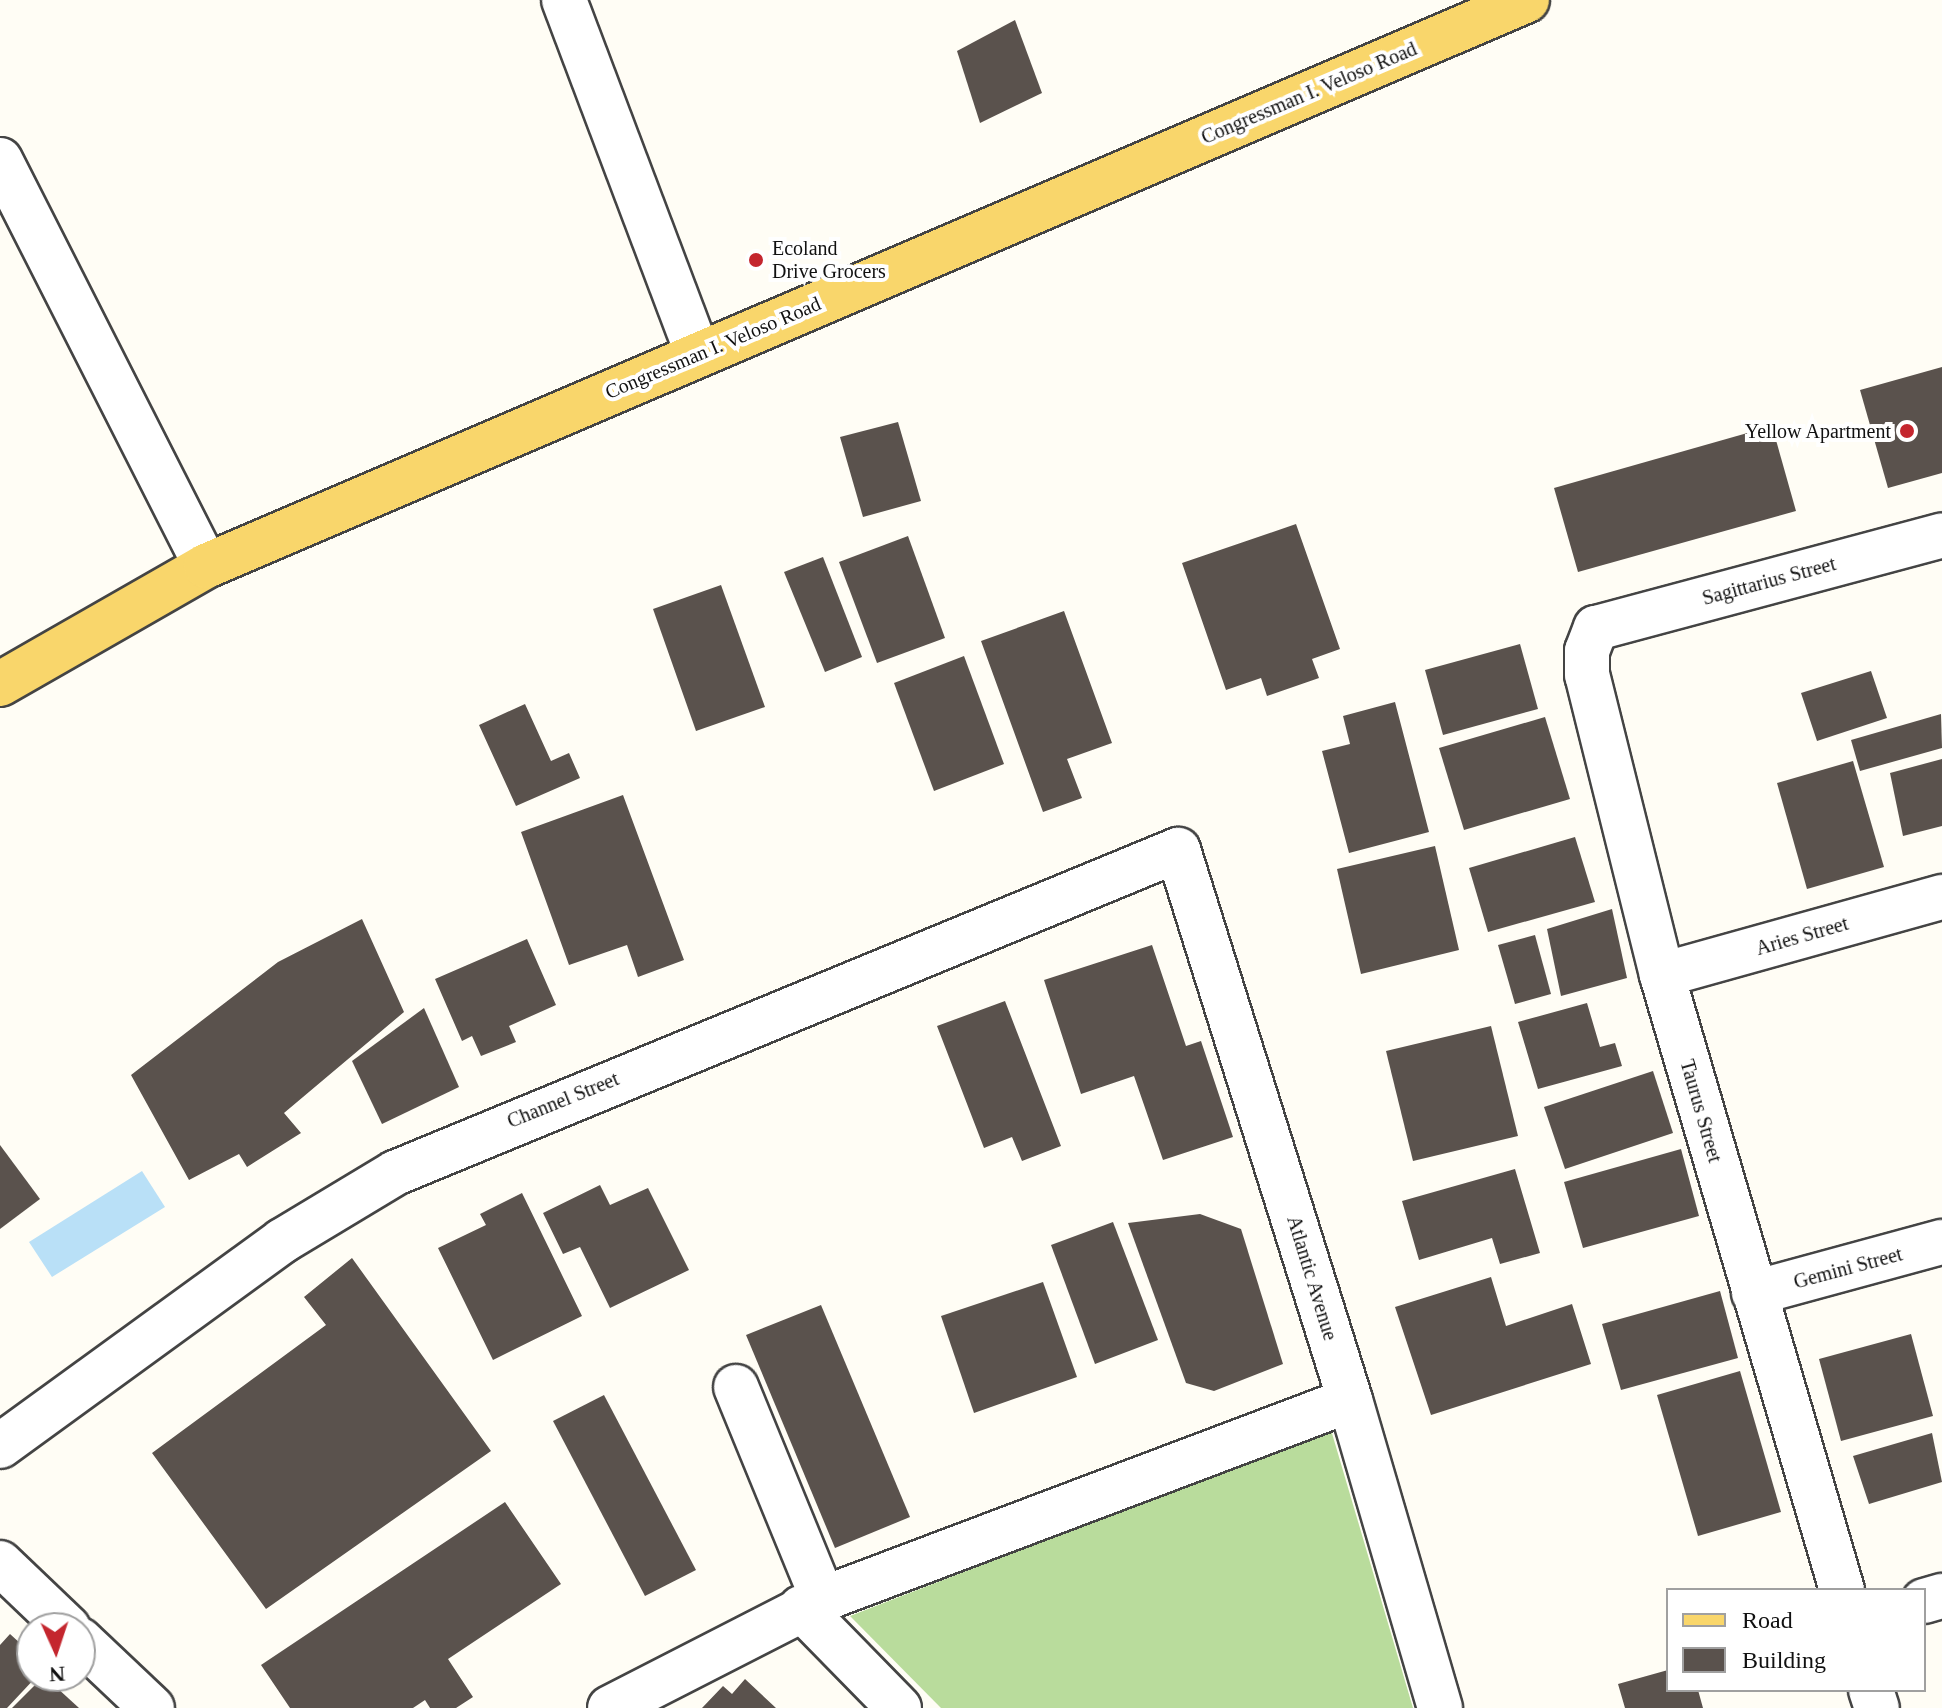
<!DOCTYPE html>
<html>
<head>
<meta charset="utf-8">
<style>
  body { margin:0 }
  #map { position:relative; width:1942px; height:1708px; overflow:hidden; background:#fffdf5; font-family:"Times New Roman",serif }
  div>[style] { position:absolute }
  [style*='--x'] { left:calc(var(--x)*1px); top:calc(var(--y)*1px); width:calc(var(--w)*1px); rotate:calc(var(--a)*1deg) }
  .forest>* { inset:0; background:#b9dc9c }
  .water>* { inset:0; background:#b9e0f7 }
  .building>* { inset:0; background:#5a524d }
  .roads { filter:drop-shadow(2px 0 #444) drop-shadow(-2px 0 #444) drop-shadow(0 2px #444) drop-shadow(0 -2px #444) }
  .minor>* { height:44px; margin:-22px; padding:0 22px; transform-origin:22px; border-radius:22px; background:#fff }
  .major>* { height:44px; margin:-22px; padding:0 22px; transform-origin:22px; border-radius:22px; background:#f9d66b }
  .dots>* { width:22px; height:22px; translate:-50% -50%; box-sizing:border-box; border:4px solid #fff; border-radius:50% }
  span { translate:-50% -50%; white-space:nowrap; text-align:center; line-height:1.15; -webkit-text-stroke:8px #fff; paint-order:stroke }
  .street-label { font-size:20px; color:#111 }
  .poi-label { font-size:20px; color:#111 }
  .left { translate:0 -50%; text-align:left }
  .right { translate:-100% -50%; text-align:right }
  .legend { position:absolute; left:1666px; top:1588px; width:260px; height:104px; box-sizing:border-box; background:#fff; border:2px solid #a0a0a0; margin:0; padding:10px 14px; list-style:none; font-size:24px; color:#111 }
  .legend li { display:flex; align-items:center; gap:16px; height:40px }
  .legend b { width:40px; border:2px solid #a0a0a0 }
  .north { position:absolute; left:16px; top:1612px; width:80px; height:80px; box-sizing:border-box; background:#fff; border:2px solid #a0a0a0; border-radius:50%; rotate:177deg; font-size:22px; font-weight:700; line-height:32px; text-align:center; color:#111 }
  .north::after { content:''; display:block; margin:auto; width:28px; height:36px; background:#c4262e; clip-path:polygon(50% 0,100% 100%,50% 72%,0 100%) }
</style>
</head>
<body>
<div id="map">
  <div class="forest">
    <i style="clip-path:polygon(1331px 1430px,1413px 1708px,941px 1708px,850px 1616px)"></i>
  </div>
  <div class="water">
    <i style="clip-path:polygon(142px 1171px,165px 1207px,52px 1277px,29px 1242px)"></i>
  </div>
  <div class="building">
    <i style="clip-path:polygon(1015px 20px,1042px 93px,980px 123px,957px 51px)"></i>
    <i style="clip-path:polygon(1942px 367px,1942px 473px,1888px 488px,1860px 390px)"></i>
    <i style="clip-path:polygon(898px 422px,921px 501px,863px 517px,840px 437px)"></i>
    <i style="clip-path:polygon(1772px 426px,1796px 511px,1578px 572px,1554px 488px)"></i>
    <i style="clip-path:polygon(1296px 524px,1340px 649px,1312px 659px,1319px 678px,1267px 696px,1261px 678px,1226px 690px,1182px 563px)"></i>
    <i style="clip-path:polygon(908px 536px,945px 638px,877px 663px,839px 562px)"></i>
    <i style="clip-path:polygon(823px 557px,862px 657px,825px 672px,784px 572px)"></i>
    <i style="clip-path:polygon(721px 585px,765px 707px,696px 731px,653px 609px)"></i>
    <i style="clip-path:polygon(1064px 611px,1112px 743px,1067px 759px,1082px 798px,1043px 812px,981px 641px)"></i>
    <i style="clip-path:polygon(1520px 644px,1538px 709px,1443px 735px,1425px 670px)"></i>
    <i style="clip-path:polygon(964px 656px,1004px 764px,934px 791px,894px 683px)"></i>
    <i style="clip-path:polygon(1871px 671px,1887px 718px,1817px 741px,1801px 693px)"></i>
    <i style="clip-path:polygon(1395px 702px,1429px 832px,1349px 853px,1322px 751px,1350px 744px,1343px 716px)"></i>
    <i style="clip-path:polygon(525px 704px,551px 761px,569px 753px,580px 778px,516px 806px,479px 725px)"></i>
    <i style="clip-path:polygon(1941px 714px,1942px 748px,1860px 771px,1851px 740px)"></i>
    <i style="clip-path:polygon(1545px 717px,1570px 799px,1464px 830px,1439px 748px)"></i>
    <i style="clip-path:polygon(1942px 759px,1942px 826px,1903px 836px,1890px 773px)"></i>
    <i style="clip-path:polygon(1853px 761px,1884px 867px,1807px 889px,1777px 783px)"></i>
    <i style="clip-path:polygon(623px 795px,684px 960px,638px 977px,627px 945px,569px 965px,521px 832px)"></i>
    <i style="clip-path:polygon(1575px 837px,1595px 902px,1488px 932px,1469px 868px)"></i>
    <i style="clip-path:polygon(1435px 846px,1459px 950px,1361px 974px,1337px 869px)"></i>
    <i style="clip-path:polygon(1612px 909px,1627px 978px,1561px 996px,1547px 929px)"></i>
    <i style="clip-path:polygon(362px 919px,404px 1012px,284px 1113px,301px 1133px,247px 1167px,239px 1154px,189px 1180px,131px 1075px,278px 962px)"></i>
    <i style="clip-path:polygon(1535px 935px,1551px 994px,1515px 1004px,1498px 945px)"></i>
    <i style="clip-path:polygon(527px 939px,556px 1005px,509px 1026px,516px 1042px,481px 1056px,472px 1036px,462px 1041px,435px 979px)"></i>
    <i style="clip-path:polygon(1152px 945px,1186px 1046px,1201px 1041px,1233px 1137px,1163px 1160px,1134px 1076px,1081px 1094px,1044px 980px)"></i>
    <i style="clip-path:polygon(1005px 1001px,1061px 1146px,1022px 1161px,1012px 1137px,984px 1148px,937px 1026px)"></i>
    <i style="clip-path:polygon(1587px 1003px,1600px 1047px,1615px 1043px,1622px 1066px,1538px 1089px,1518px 1022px)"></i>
    <i style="clip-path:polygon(424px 1008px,459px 1087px,382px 1124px,352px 1061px)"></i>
    <i style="clip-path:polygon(1491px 1026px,1518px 1136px,1413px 1161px,1386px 1051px)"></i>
    <i style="clip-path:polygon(1653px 1071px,1673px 1133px,1565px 1169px,1544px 1107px)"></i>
    <i style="clip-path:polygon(0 1145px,40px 1199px,0 1229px)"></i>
    <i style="clip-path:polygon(1681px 1149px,1699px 1216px,1583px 1248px,1564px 1182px)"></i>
    <i style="clip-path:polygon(1515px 1169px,1540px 1253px,1500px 1264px,1492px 1238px,1419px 1260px,1402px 1201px)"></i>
    <i style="clip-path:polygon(600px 1185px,610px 1205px,648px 1188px,689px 1270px,610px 1308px,580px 1247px,563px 1254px,543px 1213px)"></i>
    <i style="clip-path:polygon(522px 1193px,582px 1316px,493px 1360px,438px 1248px,486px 1225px,480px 1214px)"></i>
    <i style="clip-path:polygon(1200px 1214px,1241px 1229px,1283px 1364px,1214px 1391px,1186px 1383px,1128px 1223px)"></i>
    <i style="clip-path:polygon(1113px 1222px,1158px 1340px,1095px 1364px,1051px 1245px)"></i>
    <i style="clip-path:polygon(352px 1258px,491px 1451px,266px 1609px,152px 1453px,326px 1325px,304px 1297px)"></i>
    <i style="clip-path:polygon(1491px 1277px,1506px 1326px,1572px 1304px,1591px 1364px,1431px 1415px,1395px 1307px)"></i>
    <i style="clip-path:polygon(1043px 1282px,1077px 1377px,974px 1413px,941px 1316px)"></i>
    <i style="clip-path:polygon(1720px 1291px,1738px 1358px,1621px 1390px,1602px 1324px)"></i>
    <i style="clip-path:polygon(821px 1305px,910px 1517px,835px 1548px,746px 1335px)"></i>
    <i style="clip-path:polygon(1911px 1334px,1933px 1416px,1841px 1441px,1819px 1359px)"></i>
    <i style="clip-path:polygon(1740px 1371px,1781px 1512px,1698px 1536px,1657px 1395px)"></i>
    <i style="clip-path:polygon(604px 1395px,696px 1570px,645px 1596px,553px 1421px)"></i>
    <i style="clip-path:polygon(1932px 1433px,1942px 1482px,1869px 1504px,1853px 1456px)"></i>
    <i style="clip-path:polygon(505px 1502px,561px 1584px,448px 1659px,473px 1697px,456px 1708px,430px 1708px,425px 1700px,413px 1708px,290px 1708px,261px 1665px)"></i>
    <i style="clip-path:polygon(10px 1634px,32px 1654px,32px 1676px,37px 1676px,7px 1708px,0 1708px,0 1645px)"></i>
    <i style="clip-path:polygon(1668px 1670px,1668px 1690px,1698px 1690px,1703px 1708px,1625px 1708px,1618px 1684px)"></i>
    <i style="clip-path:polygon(44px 1676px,79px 1708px,12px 1708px)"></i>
    <i style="clip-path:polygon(745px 1679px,776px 1708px,702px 1708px,723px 1686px,732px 1694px)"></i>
  </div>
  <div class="roads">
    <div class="minor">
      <i style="--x:564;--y:0;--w:379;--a:69.3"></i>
      <i style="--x:0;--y:160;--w:455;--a:63.1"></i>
      <i style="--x:1662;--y:975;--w:291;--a:-15.6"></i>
      <i style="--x:1754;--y:1293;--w:195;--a:-15.2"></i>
      <i style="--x:736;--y:1387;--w:229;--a:67.7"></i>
      <i style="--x:0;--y:1446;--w:349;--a:-36"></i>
      <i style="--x:282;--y:1241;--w:132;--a:-31"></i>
      <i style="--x:395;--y:1173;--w:847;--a:-22.42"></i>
      <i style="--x:1178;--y:850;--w:576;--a:72.63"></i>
      <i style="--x:1350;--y:1400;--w:321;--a:73.7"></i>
      <i style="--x:0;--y:1563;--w:94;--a:43.7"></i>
      <i style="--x:1842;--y:1590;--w:641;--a:-106.31"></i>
      <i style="--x:1662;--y:975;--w:309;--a:-104"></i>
      <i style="--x:1587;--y:675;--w:24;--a:-90"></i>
      <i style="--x:1587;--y:651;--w:25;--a:-69"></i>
      <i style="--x:1596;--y:628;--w:358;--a:-15"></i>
      <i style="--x:1924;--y:1601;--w:19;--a:-16"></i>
      <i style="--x:801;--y:1608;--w:140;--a:45.6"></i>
      <i style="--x:80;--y:1640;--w:99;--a:43.4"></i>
      <i style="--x:1871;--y:1690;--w:19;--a:72"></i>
      <i style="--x:610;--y:1708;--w:239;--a:-27.1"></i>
      <i style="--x:823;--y:1599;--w:563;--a:-20.69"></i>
    </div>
    <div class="major">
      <i style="--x:0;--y:684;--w:237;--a:-29.8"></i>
      <i style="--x:206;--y:566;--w:1437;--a:-23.19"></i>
    </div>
  </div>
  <div class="dots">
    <i style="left:756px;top:260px;background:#c4262e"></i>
    <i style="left:1907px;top:431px;background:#c4262e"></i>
  </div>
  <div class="street-label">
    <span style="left:1309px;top:93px;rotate:-23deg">Congressman I. Veloso Road</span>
    <span style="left:713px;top:348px;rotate:-23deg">Congressman I. Veloso Road</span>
    <span style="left:1769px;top:581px;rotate:-15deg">Sagittarius Street</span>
    <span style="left:1802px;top:936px;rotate:-16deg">Aries Street</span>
    <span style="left:563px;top:1100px;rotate:-22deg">Channel Street</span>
    <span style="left:1701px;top:1111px;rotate:74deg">Taurus Street</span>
    <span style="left:1848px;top:1268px;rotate:-15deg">Gemini Street</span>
    <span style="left:1312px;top:1278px;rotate:73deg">Atlantic Avenue</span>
  </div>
  <div class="poi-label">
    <span class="left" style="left:772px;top:260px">Ecoland<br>Drive Grocers</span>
    <span class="right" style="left:1891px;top:431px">Yellow Apartment</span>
  </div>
  <ul class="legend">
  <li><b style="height:10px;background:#f9d66b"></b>Road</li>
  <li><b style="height:22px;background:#5a524d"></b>Building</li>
  </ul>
  <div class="north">N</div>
</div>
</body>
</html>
